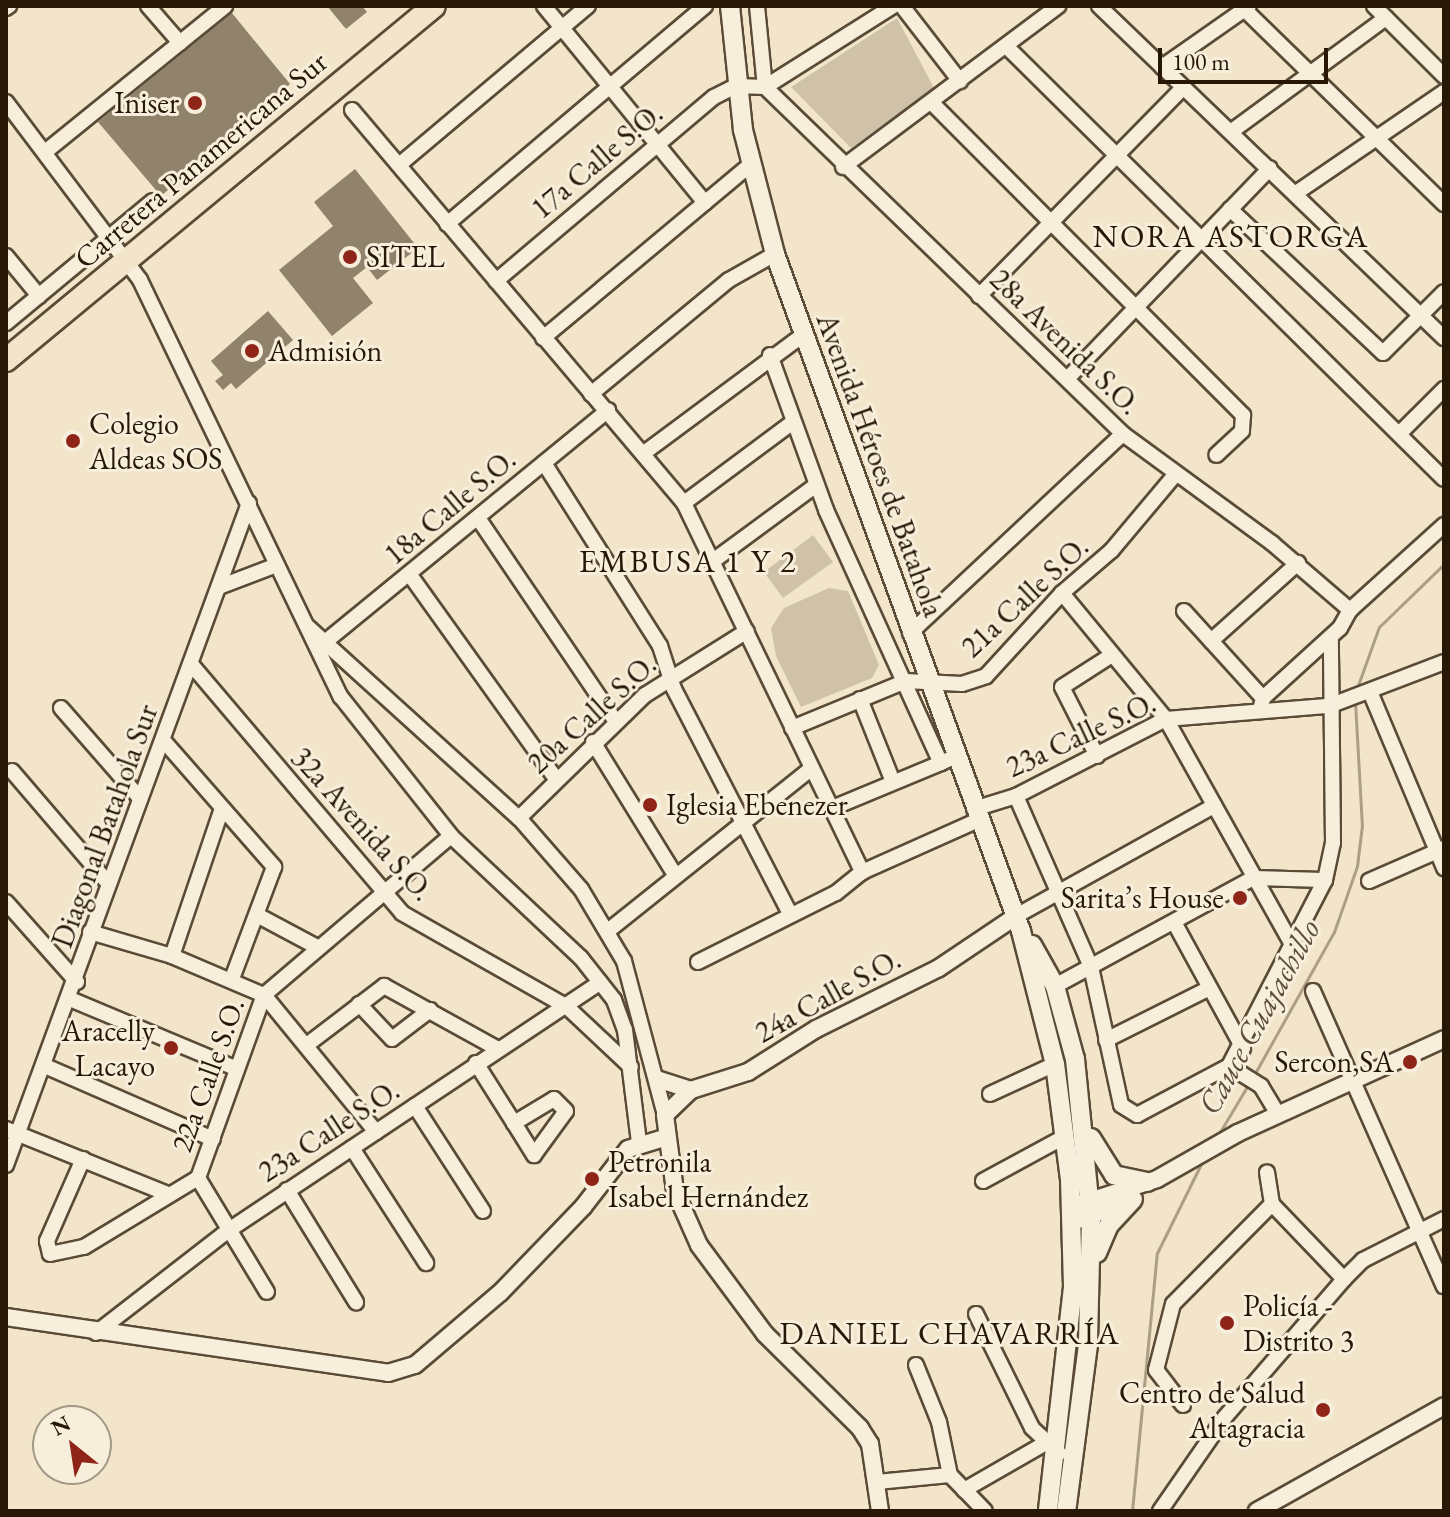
<!DOCTYPE html>
<html>
<head>
<meta charset="utf-8">
<style>
  body { margin:0 }
  #map { position:relative; width:1450px; height:1517px; overflow:hidden; background:#f2e5c9; font-family:"EB Garamond",serif }
  div>[style] { position:absolute }
  [style*='--x'] { left:calc(var(--x)*1px); top:calc(var(--y)*1px); width:calc(var(--w)*1px); rotate:calc(var(--a)*1deg) }
  .green>* { inset:0; background:#cfc2a8 }
  .stream>* { height:3px; margin:-1.5px; padding:0 1.5px; transform-origin:1.5px; border-radius:1.5px; background:#ad9f86 }
  .building>* { inset:0; background:#91836b }
  .roads { filter:drop-shadow(2px 0 #5a4b36) drop-shadow(-2px 0 #5a4b36) drop-shadow(0 2px #5a4b36) drop-shadow(0 -2px #5a4b36) }
  .minor>* { height:14px; margin:-7px; padding:0 7px; transform-origin:7px; border-radius:7px; background:#f7eedc }
  .tertiary>* { height:16px; margin:-8px; padding:0 8px; transform-origin:8px; border-radius:8px; background:#f7eedc }
  .secondary>* { height:18px; margin:-9px; padding:0 9px; transform-origin:9px; border-radius:9px; background:#f7eedc }
  .trunk>* { height:22px; margin:-11px; padding:0 11px; transform-origin:11px; border-radius:11px; background:#f2e5c9 }
  .dots>* { width:22px; height:22px; translate:-50% -50%; box-sizing:border-box; border:4px solid #f7eedc; border-radius:50% }
  span { translate:-50% -50%; white-space:nowrap; text-align:center; line-height:1.15; -webkit-text-stroke:6px #f7eedc; paint-order:stroke }
  .poi-label { font-size:30px; color:#271805 }
  .right { translate:-100% -50%; text-align:right }
  .left { translate:0 -50%; text-align:left }
  .street-label { font-size:30px; color:#271805 }
  .neighbourhood-label { font-size:32px; color:#271805; letter-spacing:2px }
  .water-label { font-size:32px; color:#5d4e39; font-style:italic }
  .frame { position:absolute; inset:0; border:8px solid #271805; pointer-events:none }
  .north { position:absolute; left:32px; top:1405px; width:80px; height:80px; box-sizing:border-box; background:#f7eedc; border:2px solid #a49886; border-radius:50%; rotate:330deg; font-size:22px; font-weight:700; line-height:32px; text-align:center; color:#271805 }
  .north::after { content:''; display:block; margin:auto; width:28px; height:36px; background:#8f2418; clip-path:polygon(50% 0,100% 100%,50% 72%,0 100%) }
  .scale { position:absolute; left:1158px; top:48px; width:170px; height:36px; box-sizing:border-box; border:4px solid #271805; border-top:0; padding-left:10px; font-size:24px; line-height:28px; white-space:nowrap; color:#271805; -webkit-text-stroke:6px #f7eedc; paint-order:stroke }
</style>
</head>
<body>
<div id="map">
  <div class="green">
    <i style="clip-path:polygon(897px 18px,934px 88px,851px 148px,791px 87px)"></i>
    <i style="clip-path:polygon(813px 535px,833px 562px,783px 598px,764px 572px)"></i>
    <i style="clip-path:polygon(829px 588px,848px 591px,879px 665px,872px 678px,801px 707px,776px 656px,771px 628px,784px 608px)"></i>
  </div>
  <div class="stream">
    <i style="--x:1357;--y:688;--w:65;--a:-70.2"></i>
    <i style="--x:1379;--y:627;--w:91;--a:-44.1"></i>
    <i style="--x:1254;--y:1075;--w:164;--a:-60.8"></i>
    <i style="--x:1334;--y:932;--w:70;--a:-70.8"></i>
    <i style="--x:1357;--y:866;--w:39;--a:-83"></i>
    <i style="--x:1362;--y:827;--w:127;--a:-93.2"></i>
    <i style="--x:1217;--y:1137;--w:61;--a:-59.2"></i>
    <i style="--x:1132;--y:1511;--w:259;--a:-84.5"></i>
    <i style="--x:1157;--y:1253;--w:104;--a:-63.7"></i>
  </div>
  <div class="building">
    <i style="clip-path:polygon(327px 6px,362px 6px,367px 12px,346px 29px)"></i>
    <i style="clip-path:polygon(232px 13px,290px 84px,161px 196px,98px 122px)"></i>
    <i style="clip-path:polygon(355px 169px,418px 248px,377px 280px,367px 267px,353px 278px,373px 303px,332px 336px,279px 270px,333px 226px,314px 202px)"></i>
    <i style="clip-path:polygon(268px 311px,293px 340px,236px 389px,231px 383px,223px 390px,215px 381px,223px 375px,211px 361px)"></i>
  </div>
  <div class="roads">
    <div class="minor">
      <i style="--x:148;--y:6;--w:49;--a:49.1"></i>
      <i style="--x:544;--y:6;--w:254;--a:50.7"></i>
      <i style="--x:757;--y:6;--w:81;--a:84.4"></i>
      <i style="--x:902;--y:6;--w:95;--a:52.3"></i>
      <i style="--x:1099;--y:6;--w:479;--a:43.9"></i>
      <i style="--x:1241;--y:6;--w:284;--a:44.3"></i>
      <i style="--x:1374;--y:6;--w:99;--a:45"></i>
      <i style="--x:6;--y:8;--w:4;--a:-34"></i>
      <i style="--x:1007;--y:47;--w:614;--a:44.67"></i>
      <i style="--x:1162;--y:67;--w:106;--a:-35"></i>
      <i style="--x:765;--y:87;--w:499;--a:44.1"></i>
      <i style="--x:1123;--y:434;--w:185;--a:36.2"></i>
      <i style="--x:1272;--y:543;--w:103;--a:40.7"></i>
      <i style="--x:6;--y:102;--w:223;--a:53"></i>
      <i style="--x:140;--y:280;--w:463;--a:64.3"></i>
      <i style="--x:341;--y:697;--w:177;--a:51.6"></i>
      <i style="--x:451;--y:836;--w:178;--a:43.2"></i>
      <i style="--x:581;--y:958;--w:53;--a:51.8"></i>
      <i style="--x:614;--y:1000;--w:32;--a:70"></i>
      <i style="--x:625;--y:1030;--w:114;--a:82.9"></i>
      <i style="--x:932;--y:103;--w:441;--a:45.1"></i>
      <i style="--x:1243;--y:415;--w:16;--a:94"></i>
      <i style="--x:1242;--y:431;--w:35;--a:137"></i>
      <i style="--x:352;--y:110;--w:514;--a:49.81"></i>
      <i style="--x:684;--y:503;--w:410;--a:64.2"></i>
      <i style="--x:1232;--y:131;--w:191;--a:-36.3"></i>
      <i style="--x:45;--y:152;--w:232;--a:-39"></i>
      <i style="--x:399;--y:165;--w:247;--a:-40.1"></i>
      <i style="--x:843;--y:167;--w:269;--a:-36.8"></i>
      <i style="--x:1296;--y:193;--w:179;--a:-34.3"></i>
      <i style="--x:1230;--y:209;--w:210;--a:43.3"></i>
      <i style="--x:1383;--y:353;--w:86;--a:-45"></i>
      <i style="--x:447;--y:224;--w:338;--a:-40.2"></i>
      <i style="--x:6;--y:256;--w:52;--a:50.5"></i>
      <i style="--x:496;--y:281;--w:285;--a:-40.2"></i>
      <i style="--x:714;--y:97;--w:25;--a:-27"></i>
      <i style="--x:736;--y:86;--w:29;--a:2"></i>
      <i style="--x:765;--y:87;--w:151;--a:-32.3"></i>
      <i style="--x:979;--y:296;--w:291;--a:-45.6"></i>
      <i style="--x:6;--y:323;--w:191;--a:-39.7"></i>
      <i style="--x:543;--y:338;--w:271;--a:-39.9"></i>
      <i style="--x:770;--y:355;--w:165;--a:70.1"></i>
      <i style="--x:826;--y:510;--w:278;--a:65.6"></i>
      <i style="--x:941;--y:763;--w:14;--a:-25"></i>
      <i style="--x:1068;--y:378;--w:291;--a:-46.1"></i>
      <i style="--x:591;--y:394;--w:179;--a:-39.6"></i>
      <i style="--x:729;--y:280;--w:53;--a:-29.5"></i>
      <i style="--x:1401;--y:432;--w:61;--a:-45"></i>
      <i style="--x:644;--y:453;--w:199;--a:-36.6"></i>
      <i style="--x:544;--y:463;--w:217;--a:57.6"></i>
      <i style="--x:660;--y:646;--w:45;--a:72"></i>
      <i style="--x:674;--y:689;--w:253;--a:62.7"></i>
      <i style="--x:684;--y:503;--w:136;--a:-36.6"></i>
      <i style="--x:478;--y:518;--w:244;--a:55.9"></i>
      <i style="--x:713;--y:561;--w:128;--a:-36.4"></i>
      <i style="--x:410;--y:575;--w:252;--a:54.4"></i>
      <i style="--x:219;--y:587;--w:59;--a:-20.9"></i>
      <i style="--x:1062;--y:593;--w:163;--a:50.5"></i>
      <i style="--x:1166;--y:719;--w:260;--a:60.8"></i>
      <i style="--x:1184;--y:611;--w:118;--a:47.8"></i>
      <i style="--x:308;--y:627;--w:285;--a:42.2"></i>
      <i style="--x:519;--y:818;--w:94;--a:48.9"></i>
      <i style="--x:581;--y:889;--w:84;--a:59.2"></i>
      <i style="--x:624;--y:961;--w:159;--a:75.1"></i>
      <i style="--x:910;--y:633;--w:291;--a:-43.1"></i>
      <i style="--x:1211;--y:641;--w:117;--a:-41.9"></i>
      <i style="--x:325;--y:642;--w:366;--a:-39.3"></i>
      <i style="--x:191;--y:664;--w:326;--a:49.7"></i>
      <i style="--x:402;--y:913;--w:189;--a:29.6"></i>
      <i style="--x:566;--y:1006;--w:89;--a:43.2"></i>
      <i style="--x:1371;--y:694;--w:189;--a:67.2"></i>
      <i style="--x:860;--y:699;--w:89;--a:68.3"></i>
      <i style="--x:61;--y:708;--w:117;--a:48.8"></i>
      <i style="--x:1260;--y:710;--w:12;--a:-76"></i>
      <i style="--x:1263;--y:698;--w:104;--a:-42.3"></i>
      <i style="--x:1340;--y:628;--w:21;--a:-61"></i>
      <i style="--x:1350;--y:610;--w:127;--a:-42.1"></i>
      <i style="--x:792;--y:728;--w:123;--a:-22.4"></i>
      <i style="--x:906;--y:681;--w:56;--a:3.1"></i>
      <i style="--x:962;--y:684;--w:25;--a:-18"></i>
      <i style="--x:986;--y:676;--w:113;--a:-47.5"></i>
      <i style="--x:1062;--y:593;--w:66;--a:-40.7"></i>
      <i style="--x:1112;--y:550;--w:97;--a:-50"></i>
      <i style="--x:163;--y:740;--w:169;--a:48.8"></i>
      <i style="--x:274;--y:867;--w:120;--a:110.6"></i>
      <i style="--x:593;--y:742;--w:156;--a:58.3"></i>
      <i style="--x:1097;--y:756;--w:77;--a:-116.9"></i>
      <i style="--x:1062;--y:687;--w:59;--a:-32.6"></i>
      <i style="--x:12;--y:771;--w:148;--a:49.4"></i>
      <i style="--x:1016;--y:796;--w:187;--a:66.3"></i>
      <i style="--x:1091;--y:967;--w:141;--a:77.7"></i>
      <i style="--x:1121;--y:1105;--w:19;--a:32"></i>
      <i style="--x:1137;--y:1115;--w:104;--a:-28"></i>
      <i style="--x:1229;--y:1066;--w:209;--a:-62.7"></i>
      <i style="--x:1325;--y:880;--w:38;--a:-78"></i>
      <i style="--x:1333;--y:843;--w:206;--a:-90.6"></i>
      <i style="--x:830;--y:809;--w:120;--a:-22.5"></i>
      <i style="--x:974;--y:809;--w:44;--a:-17.2"></i>
      <i style="--x:1016;--y:796;--w:169;--a:-27.2"></i>
      <i style="--x:1166;--y:719;--w:164;--a:-4.6"></i>
      <i style="--x:1329;--y:706;--w:123;--a:-20.9"></i>
      <i style="--x:519;--y:818;--w:176;--a:-44.3"></i>
      <i style="--x:645;--y:695;--w:120;--a:-32.1"></i>
      <i style="--x:1369;--y:881;--w:82;--a:-23.7"></i>
      <i style="--x:6;--y:902;--w:107;--a:48.4"></i>
      <i style="--x:257;--y:915;--w:68;--a:28.1"></i>
      <i style="--x:1016;--y:916;--w:227;--a:-29.1"></i>
      <i style="--x:1174;--y:922;--w:144;--a:61.3"></i>
      <i style="--x:609;--y:930;--w:258;--a:-38.6"></i>
      <i style="--x:90;--y:932;--w:85;--a:16.3"></i>
      <i style="--x:172;--y:956;--w:100;--a:23"></i>
      <i style="--x:264;--y:995;--w:177;--a:50.7"></i>
      <i style="--x:172;--y:956;--w:156;--a:-71.3"></i>
      <i style="--x:698;--y:962;--w:154;--a:-26.6"></i>
      <i style="--x:836;--y:893;--w:33;--a:-39"></i>
      <i style="--x:862;--y:872;--w:127;--a:-24.1"></i>
      <i style="--x:1055;--y:986;--w:226;--a:-28.6"></i>
      <i style="--x:1253;--y:878;--w:72;--a:1.6"></i>
      <i style="--x:1313;--y:991;--w:323;--a:66.1"></i>
      <i style="--x:70;--y:999;--w:181;--a:22.7"></i>
      <i style="--x:359;--y:1004;--w:48;--a:46.7"></i>
      <i style="--x:392;--y:1039;--w:48;--a:-37.3"></i>
      <i style="--x:1106;--y:1040;--w:116;--a:-26.6"></i>
      <i style="--x:308;--y:1044;--w:96;--a:-37.3"></i>
      <i style="--x:384;--y:986;--w:130;--a:28.9"></i>
      <i style="--x:476;--y:1063;--w:71;--a:57.7"></i>
      <i style="--x:514;--y:1123;--w:38;--a:58"></i>
      <i style="--x:534;--y:1155;--w:54;--a:-54"></i>
      <i style="--x:566;--y:1111;--w:17;--a:-135"></i>
      <i style="--x:554;--y:1099;--w:47;--a:149"></i>
      <i style="--x:45;--y:1066;--w:183;--a:23.5"></i>
      <i style="--x:1229;--y:1066;--w:38;--a:32"></i>
      <i style="--x:1261;--y:1086;--w:33;--a:59"></i>
      <i style="--x:990;--y:1094;--w:72;--a:-24.8"></i>
      <i style="--x:415;--y:1106;--w:125;--a:57.1"></i>
      <i style="--x:6;--y:1129;--w:175;--a:21.9"></i>
      <i style="--x:352;--y:1148;--w:137;--a:57.2"></i>
      <i style="--x:83;--y:1159;--w:90;--a:113.7"></i>
      <i style="--x:47;--y:1241;--w:13;--a:77"></i>
      <i style="--x:50;--y:1254;--w:35;--a:-12"></i>
      <i style="--x:84;--y:1247;--w:133;--a:-31.2"></i>
      <i style="--x:6;--y:1165;--w:705;--a:-69.84"></i>
      <i style="--x:198;--y:1178;--w:195;--a:-70.2"></i>
      <i style="--x:264;--y:995;--w:245;--a:-40.4"></i>
      <i style="--x:198;--y:1178;--w:133;--a:58.8"></i>
      <i style="--x:983;--y:1181;--w:94;--a:-28.5"></i>
      <i style="--x:287;--y:1190;--w:132;--a:58.4"></i>
      <i style="--x:1272;--y:1204;--w:104;--a:46.2"></i>
      <i style="--x:976;--y:1314;--w:127;--a:63.8"></i>
      <i style="--x:1032;--y:1428;--w:37;--a:43"></i>
      <i style="--x:96;--y:1333;--w:168;--a:-37.8"></i>
      <i style="--x:229;--y:1230;--w:446;--a:-33.7"></i>
      <i style="--x:916;--y:1365;--w:61;--a:68"></i>
      <i style="--x:939;--y:1422;--w:54;--a:78.3"></i>
      <i style="--x:950;--y:1475;--w:50;--a:45.8"></i>
      <i style="--x:1183;--y:1405;--w:44;--a:-127.6"></i>
      <i style="--x:1156;--y:1370;--w:68;--a:-75.6"></i>
      <i style="--x:1173;--y:1304;--w:141;--a:-45.3"></i>
      <i style="--x:1272;--y:1204;--w:32;--a:-99"></i>
      <i style="--x:877;--y:1482;--w:73;--a:-5.5"></i>
      <i style="--x:964;--y:1490;--w:92;--a:-29.9"></i>
      <i style="--x:1160;--y:1511;--w:114;--a:-55.3"></i>
      <i style="--x:1225;--y:1417;--w:182;--a:-49.2"></i>
      <i style="--x:1344;--y:1279;--w:27;--a:-45"></i>
      <i style="--x:1363;--y:1260;--w:91;--a:-26.8"></i>
    </div>
    <div class="tertiary">
      <i style="--x:657;--y:1079;--w:36;--a:18"></i>
      <i style="--x:1077;--y:1205;--w:84;--a:-18"></i>
      <i style="--x:1157;--y:1179;--w:93;--a:-29.6"></i>
      <i style="--x:1238;--y:1133;--w:226;--a:-24.5"></i>
      <i style="--x:1072;--y:1222;--w:59;--a:-19.7"></i>
      <i style="--x:6;--y:1317;--w:386;--a:8.3"></i>
      <i style="--x:388;--y:1373;--w:28;--a:-17"></i>
      <i style="--x:415;--y:1365;--w:111;--a:-40.3"></i>
      <i style="--x:500;--y:1293;--w:120;--a:-46"></i>
      <i style="--x:583;--y:1207;--w:73;--a:-52.2"></i>
      <i style="--x:628;--y:1149;--w:39;--a:-17"></i>
      <i style="--x:880;--y:1511;--w:68;--a:-98.5"></i>
      <i style="--x:870;--y:1444;--w:19;--a:-122"></i>
      <i style="--x:860;--y:1428;--w:134;--a:-135.3"></i>
      <i style="--x:765;--y:1334;--w:111;--a:-126.6"></i>
      <i style="--x:699;--y:1245;--w:59;--a:-114"></i>
      <i style="--x:675;--y:1191;--w:77;--a:-97.5"></i>
      <i style="--x:665;--y:1115;--w:36;--a:-44"></i>
      <i style="--x:691;--y:1090;--w:60;--a:-17.5"></i>
      <i style="--x:748;--y:1072;--w:80;--a:-32.3"></i>
      <i style="--x:816;--y:1029;--w:137;--a:-26.4"></i>
      <i style="--x:939;--y:968;--w:93;--a:-34"></i>
      <i style="--x:1257;--y:1511;--w:214;--a:-29.3"></i>
    </div>
    <div class="secondary">
      <i style="--x:730;--y:6;--w:125;--a:84"></i>
      <i style="--x:743;--y:130;--w:128;--a:75.5"></i>
      <i style="--x:775;--y:254;--w:720;--a:70.03"></i>
      <i style="--x:1021;--y:931;--w:137;--a:75.7"></i>
      <i style="--x:1055;--y:1064;--w:116;--a:82.6"></i>
      <i style="--x:1070;--y:1179;--w:108;--a:88.4"></i>
      <i style="--x:1073;--y:1287;--w:225;--a:96.4"></i>
      <i style="--x:1032;--y:945;--w:47;--a:60.7"></i>
      <i style="--x:1055;--y:986;--w:76;--a:74.7"></i>
      <i style="--x:1075;--y:1059;--w:160;--a:84.3"></i>
      <i style="--x:1091;--y:1218;--w:127;--a:91.4"></i>
      <i style="--x:1088;--y:1345;--w:167;--a:97.5"></i>
      <i style="--x:1091;--y:1138;--w:44;--a:58.1"></i>
      <i style="--x:1114;--y:1175;--w:34;--a:12"></i>
      <i style="--x:1097;--y:1253;--w:30;--a:-67"></i>
      <i style="--x:1109;--y:1225;--w:35;--a:-47"></i>
    </div>
    <div class="trunk">
      <i style="--x:6;--y:360;--w:555;--a:-39.59"></i>
    </div>
  </div>
  <div class="dots">
    <i style="left:195px;top:103px;background:#8f2418"></i>
    <i style="left:350px;top:257px;background:#8f2418"></i>
    <i style="left:252px;top:351px;background:#8f2418"></i>
    <i style="left:73px;top:441px;background:#8f2418"></i>
    <i style="left:650px;top:805px;background:#8f2418"></i>
    <i style="left:1240px;top:898px;background:#8f2418"></i>
    <i style="left:171px;top:1048px;background:#8f2418"></i>
    <i style="left:1410px;top:1062px;background:#8f2418"></i>
    <i style="left:592px;top:1179px;background:#8f2418"></i>
    <i style="left:1227px;top:1323px;background:#8f2418"></i>
    <i style="left:1323px;top:1410px;background:#8f2418"></i>
  </div>
  <div class="poi-label">
    <span class="right" style="left:179px;top:103px">Iniser</span>
    <span class="left" style="left:366px;top:257px">SITEL</span>
    <span class="left" style="left:268px;top:351px">Admisión</span>
    <span class="left" style="left:89px;top:441px">Colegio<br>Aldeas SOS</span>
    <span class="left" style="left:666px;top:805px">Iglesia Ebenezer</span>
    <span class="right" style="left:1224px;top:898px">Sarita’s House</span>
    <span class="right" style="left:155px;top:1048px">Aracelly<br>Lacayo</span>
    <span class="right" style="left:1394px;top:1062px">Sercon,SA</span>
    <span class="left" style="left:608px;top:1179px">Petronila<br>Isabel Hernández</span>
    <span class="left" style="left:1243px;top:1323px">Policía -<br>Distrito 3</span>
    <span class="right" style="left:1305px;top:1410px">Centro de Salud<br>Altagracia</span>
  </div>
  <div class="street-label">
    <span style="left:201px;top:160px;rotate:-40deg">Carretera Panamericana Sur</span>
    <span style="left:597px;top:161px;rotate:-40deg">17a Calle S.O.</span>
    <span style="left:1065px;top:342px;rotate:44deg">28a Avenida S.O.</span>
    <span style="left:880px;top:465px;rotate:70deg">Avenida Héroes de Batahola</span>
    <span style="left:450px;top:507px;rotate:-40deg">18a Calle S.O.</span>
    <span style="left:1025px;top:597px;rotate:-43deg">21a Calle S.O.</span>
    <span style="left:592px;top:714px;rotate:-42deg">20a Calle S.O.</span>
    <span style="left:1081px;top:735px;rotate:-25deg">23a Calle S.O.</span>
    <span style="left:362px;top:824px;rotate:48deg">32a Avenida S.O.</span>
    <span style="left:105px;top:826px;rotate:-70deg">Diagonal Batahola Sur</span>
    <span style="left:828px;top:996px;rotate:-29deg">24a Calle S.O.</span>
    <span style="left:208px;top:1075px;rotate:-70deg">22a Calle S.O.</span>
    <span style="left:329px;top:1131px;rotate:-33deg">23a Calle S.O.</span>
  </div>
  <div class="neighbourhood-label">
    <span style="left:1231px;top:236px">NORA ASTORGA</span>
    <span style="left:688px;top:561px">EMBUSA 1 Y 2</span>
    <span style="left:950px;top:1333px">DANIEL CHAVARRÍA</span>
  </div>
  <div class="water-label">
    <span style="left:1259px;top:1017px;rotate:-61deg">Cauce Cuajachillo</span>
  </div>
  <div class="frame"></div>
  <div class="north">N</div>
  <div class="scale">100 m</div>
</div>
</body>
</html>
